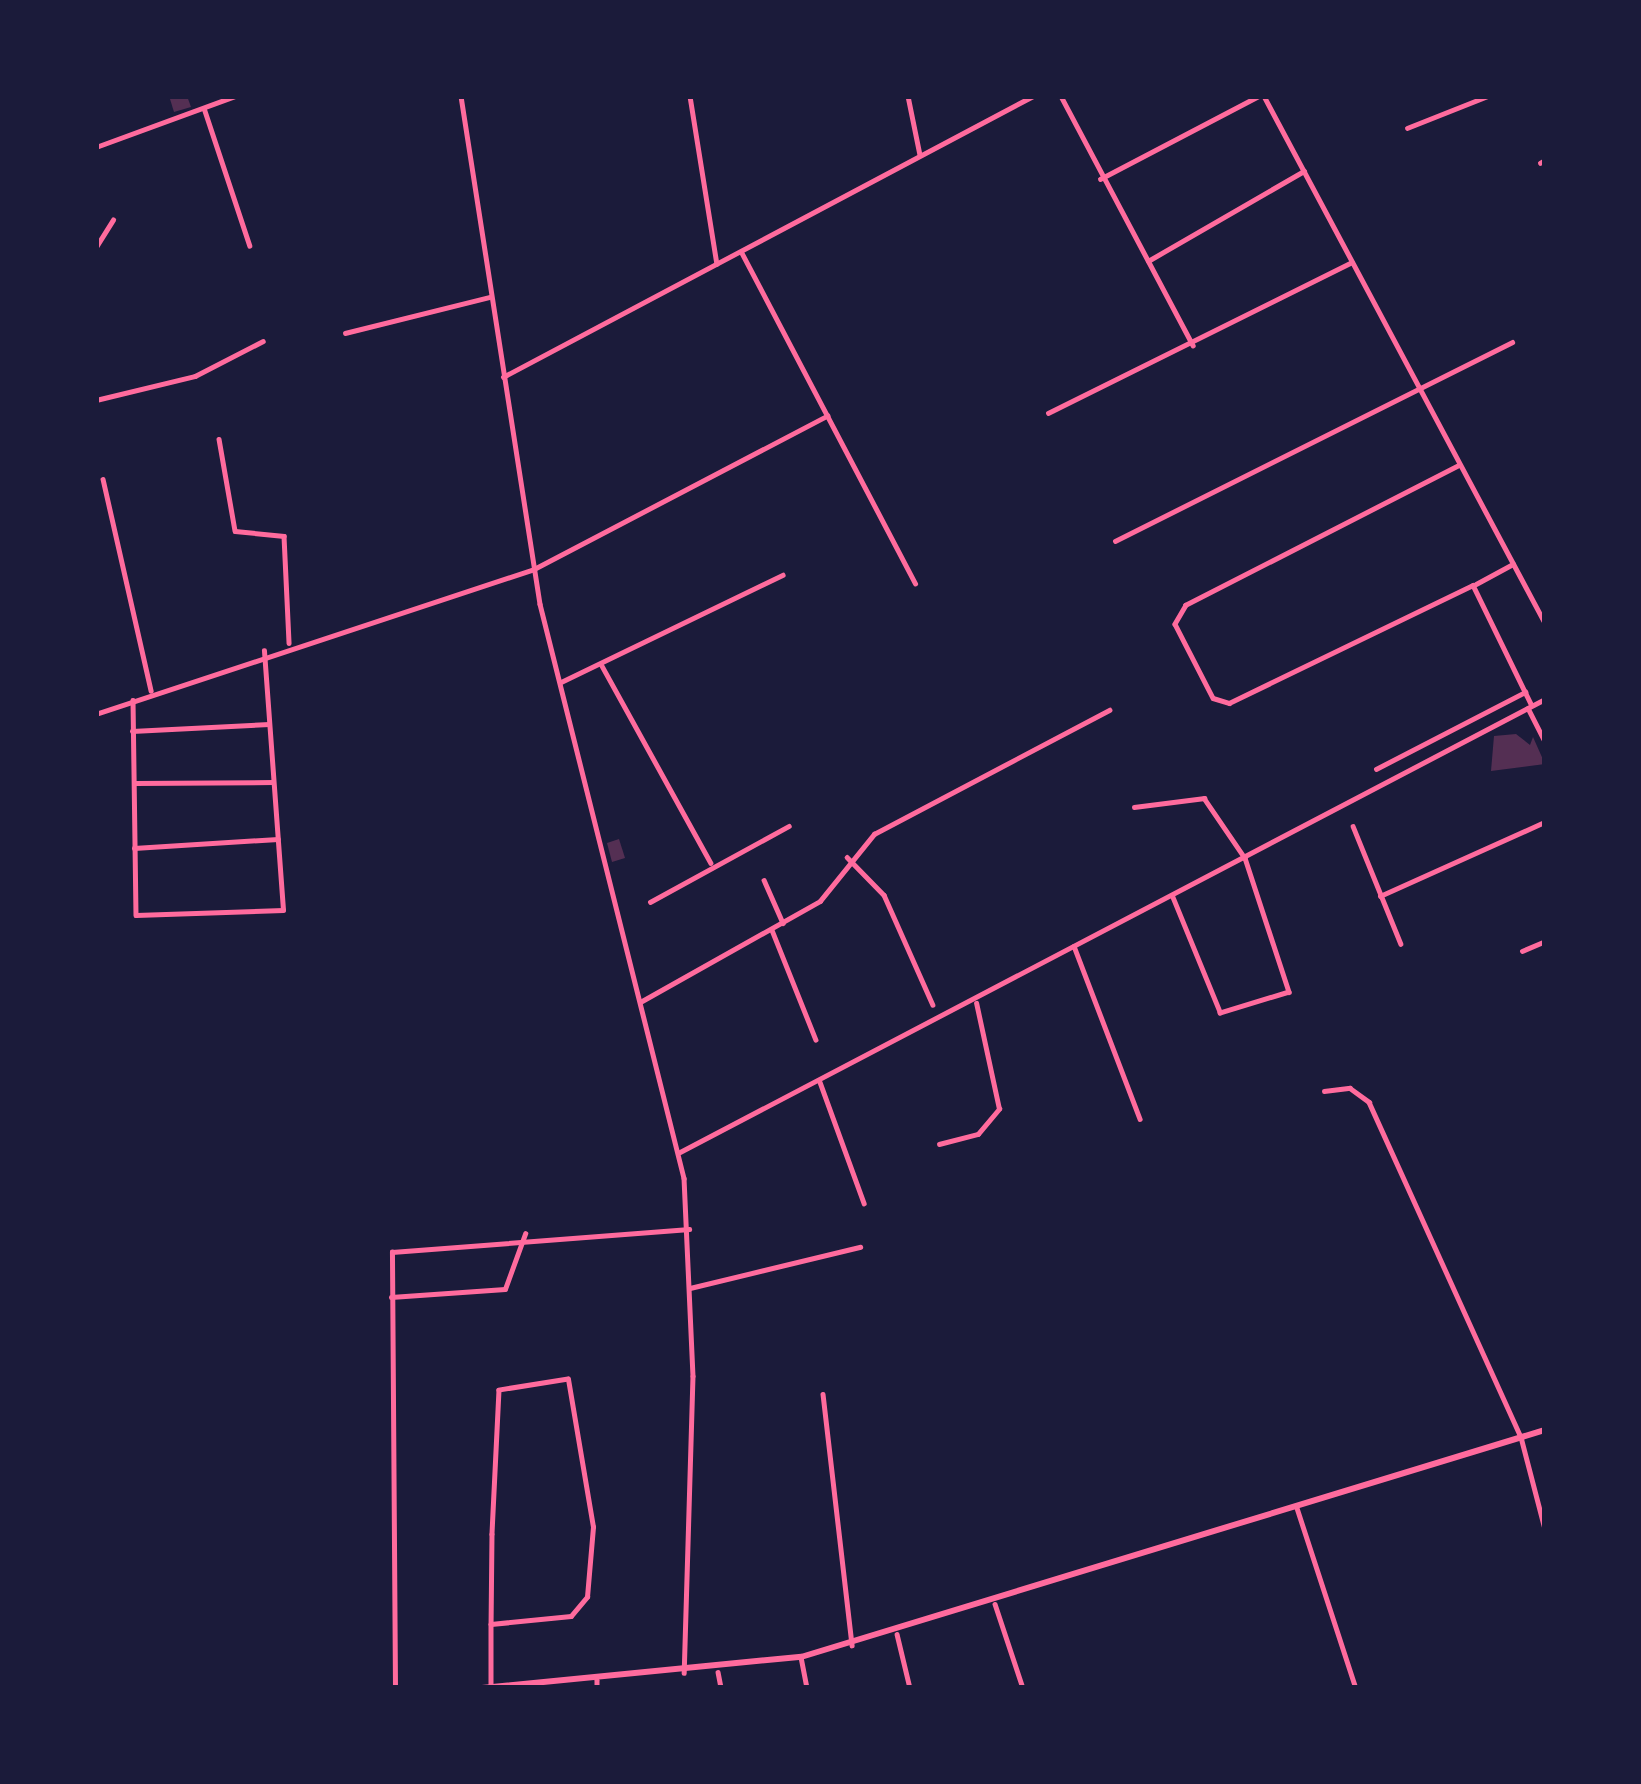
<!DOCTYPE html>
<html>
<head>
<meta charset="utf-8">
<style>
  body { margin:0 }
  #map { position:relative; width:1641px; height:1784px; overflow:hidden; background:#1b1b3a; font-family:Helvetica,sans-serif }
  div>[style] { position:absolute }
  [style*='--x'] { left:calc(var(--x)*1px); top:calc(var(--y)*1px); width:calc(var(--w)*1px); rotate:calc(var(--a)*1deg) }
  .building>* { inset:0; background:#542f53 }
  .minor>* { height:4.5px; margin:-2.25px; padding:0 2.25px; transform-origin:2.25px; border-radius:2.25px; background:#ff6b9d }
  .tertiary>* { height:6px; margin:-3px; padding:0 3px; transform-origin:3px; border-radius:3px; background:#ff6b9d }
  span { translate:-50% -50%; white-space:nowrap; text-align:center; line-height:1.15; -webkit-text-stroke:12px #1b1b3a; paint-order:stroke }
  .frame { position:absolute; inset:0; border:99px solid #1b1b3a; pointer-events:none }
</style>
</head>
<body>
<div id="map">
  <div class="building">
    <i style="clip-path:polygon(187px 96px,191px 107px,174px 112px,170px 99px)"></i>
    <i style="clip-path:polygon(1516px 734px,1530px 745px,1533px 737px,1545px 764px,1491px 771px,1494px 736px)"></i>
    <i style="clip-path:polygon(619px 839px,625px 858px,612px 862px,607px 843px)"></i>
  </div>
  <div class="minor">
    <i style="--x:461;--y:96;--w:514;--a:81.16"></i>
    <i style="--x:540;--y:604;--w:592;--a:75.92"></i>
    <i style="--x:684;--y:1178;--w:198;--a:87.4"></i>
    <i style="--x:693;--y:1376;--w:297;--a:91.7"></i>
    <i style="--x:690;--y:96;--w:170;--a:80.9"></i>
    <i style="--x:908;--y:96;--w:60;--a:78.5"></i>
    <i style="--x:1061;--y:96;--w:282;--a:62.1"></i>
    <i style="--x:1264;--y:96;--w:597;--a:61.93"></i>
    <i style="--x:204;--y:108;--w:145;--a:71.6"></i>
    <i style="--x:1407;--y:128;--w:87;--a:-21.6"></i>
    <i style="--x:96;--y:147;--w:148;--a:-20.1"></i>
    <i style="--x:1540;--y:163;--w:6;--a:-31"></i>
    <i style="--x:1100;--y:179;--w:179;--a:-27.6"></i>
    <i style="--x:96;--y:247;--w:32;--a:-58"></i>
    <i style="--x:742;--y:253;--w:373;--a:62.3"></i>
    <i style="--x:1148;--y:261;--w:180;--a:-30"></i>
    <i style="--x:345;--y:333;--w:148;--a:-14"></i>
    <i style="--x:503;--y:377;--w:600;--a:-27.93"></i>
    <i style="--x:96;--y:400;--w:102;--a:-13.6"></i>
    <i style="--x:195;--y:376;--w:76;--a:-27.2"></i>
    <i style="--x:1048;--y:413;--w:339;--a:-26.4"></i>
    <i style="--x:219;--y:439;--w:93;--a:80.1"></i>
    <i style="--x:235;--y:531;--w:49;--a:5.8"></i>
    <i style="--x:284;--y:536;--w:107;--a:87.3"></i>
    <i style="--x:1460;--y:465;--w:308;--a:152.9"></i>
    <i style="--x:1186;--y:605;--w:22;--a:120"></i>
    <i style="--x:1175;--y:624;--w:83;--a:62.8"></i>
    <i style="--x:1213;--y:698;--w:17;--a:17"></i>
    <i style="--x:1229;--y:703;--w:271;--a:-25.8"></i>
    <i style="--x:1473;--y:585;--w:132;--a:64"></i>
    <i style="--x:103;--y:479;--w:217;--a:77.2"></i>
    <i style="--x:1115;--y:541;--w:444;--a:-26.6"></i>
    <i style="--x:1476;--y:584;--w:42;--a:-28.4"></i>
    <i style="--x:601;--y:664;--w:227;--a:61.1"></i>
    <i style="--x:561;--y:682;--w:246;--a:-25.8"></i>
    <i style="--x:133;--y:700;--w:215;--a:89.2"></i>
    <i style="--x:136;--y:915;--w:147;--a:-1.9"></i>
    <i style="--x:283;--y:910;--w:260;--a:-94.2"></i>
    <i style="--x:1528;--y:708;--w:37;--a:63"></i>
    <i style="--x:96;--y:714;--w:461;--a:-18.3"></i>
    <i style="--x:534;--y:569;--w:331;--a:-27.6"></i>
    <i style="--x:132;--y:731;--w:137;--a:-2.9"></i>
    <i style="--x:1376;--y:769;--w:168;--a:-27.3"></i>
    <i style="--x:135;--y:783;--w:138;--a:-0.4"></i>
    <i style="--x:1134;--y:807;--w:71;--a:-7.3"></i>
    <i style="--x:1204;--y:798;--w:73;--a:55.7"></i>
    <i style="--x:1245;--y:858;--w:141;--a:71.8"></i>
    <i style="--x:1289;--y:992;--w:72;--a:163.1"></i>
    <i style="--x:1220;--y:1013;--w:126;--a:-112.3"></i>
    <i style="--x:1353;--y:826;--w:127;--a:67.9"></i>
    <i style="--x:134;--y:848;--w:144;--a:-3.6"></i>
    <i style="--x:847;--y:857;--w:53;--a:45.8"></i>
    <i style="--x:884;--y:895;--w:120;--a:66"></i>
    <i style="--x:764;--y:880;--w:47;--a:66.2"></i>
    <i style="--x:1380;--y:896;--w:181;--a:-24.2"></i>
    <i style="--x:650;--y:902;--w:158;--a:-28.7"></i>
    <i style="--x:772;--y:930;--w:118;--a:68.2"></i>
    <i style="--x:1074;--y:946;--w:185;--a:69.1"></i>
    <i style="--x:1522;--y:951;--w:25;--a:-23"></i>
    <i style="--x:642;--y:1001;--w:204;--a:-29.3"></i>
    <i style="--x:820;--y:901;--w:86;--a:-51.1"></i>
    <i style="--x:874;--y:834;--w:266;--a:-27.8"></i>
    <i style="--x:820;--y:1082;--w:129;--a:70"></i>
    <i style="--x:1324;--y:1091;--w:26;--a:-7"></i>
    <i style="--x:1350;--y:1088;--w:24;--a:36"></i>
    <i style="--x:1369;--y:1102;--w:368;--a:65.6"></i>
    <i style="--x:1521;--y:1437;--w:95;--a:75.4"></i>
    <i style="--x:939;--y:1144;--w:40;--a:-14.4"></i>
    <i style="--x:978;--y:1134;--w:33;--a:-50"></i>
    <i style="--x:999;--y:1109;--w:108;--a:-102.2"></i>
    <i style="--x:680;--y:1152;--w:976;--a:-27.64"></i>
    <i style="--x:690;--y:1288;--w:175;--a:-13.6"></i>
    <i style="--x:391;--y:1297;--w:114;--a:-4"></i>
    <i style="--x:505;--y:1289;--w:59;--a:-70"></i>
    <i style="--x:823;--y:1394;--w:253;--a:83.4"></i>
    <i style="--x:1297;--y:1508;--w:189;--a:71.9"></i>
    <i style="--x:995;--y:1604;--w:89;--a:71.6"></i>
    <i style="--x:491;--y:1624;--w:80;--a:-5.7"></i>
    <i style="--x:571;--y:1616;--w:25;--a:-50"></i>
    <i style="--x:587;--y:1597;--w:70;--a:-85.1"></i>
    <i style="--x:593;--y:1527;--w:150;--a:-99.6"></i>
    <i style="--x:568;--y:1379;--w:70;--a:170.9"></i>
    <i style="--x:499;--y:1390;--w:144;--a:92.8"></i>
    <i style="--x:492;--y:1534;--w:90;--a:90.6"></i>
    <i style="--x:491;--y:1624;--w:61;--a:90"></i>
    <i style="--x:897;--y:1634;--w:56;--a:76.5"></i>
    <i style="--x:801;--y:1657;--w:32;--a:79"></i>
    <i style="--x:718;--y:1672;--w:16;--a:79"></i>
    <i style="--x:597;--y:1680;--w:8;--a:90"></i>
    <i style="--x:395;--y:1688;--w:436;--a:-90.4"></i>
    <i style="--x:392;--y:1252;--w:298;--a:-4.4"></i>
  </div>
  <div class="tertiary">
    <i style="--x:482;--y:1688;--w:321;--a:-5.6"></i>
    <i style="--x:801;--y:1657;--w:778;--a:-16.97"></i>
  </div>
  <div class="frame"></div>
</div>
</body>
</html>
